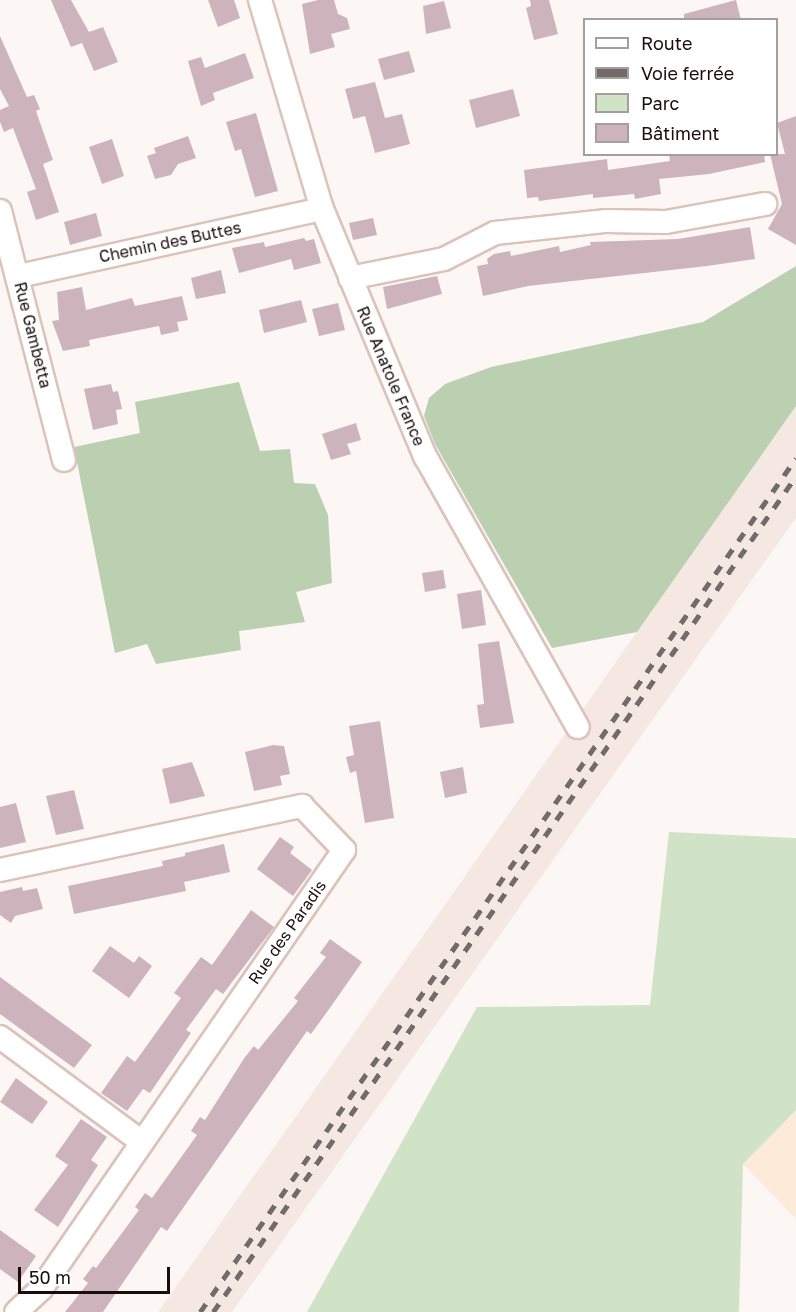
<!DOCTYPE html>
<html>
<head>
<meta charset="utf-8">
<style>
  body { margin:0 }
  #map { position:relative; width:796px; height:1312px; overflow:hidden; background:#fcf7f5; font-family:"Golos Text",sans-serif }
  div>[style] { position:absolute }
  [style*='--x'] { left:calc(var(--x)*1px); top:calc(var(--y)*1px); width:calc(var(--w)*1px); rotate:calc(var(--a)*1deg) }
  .built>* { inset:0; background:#f5e8e3 }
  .industrial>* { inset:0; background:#fcebd9 }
  .green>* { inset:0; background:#d0e3c6 }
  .forest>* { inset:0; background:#bbcfb1 }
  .building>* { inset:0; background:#cdb3bc }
  .roads { filter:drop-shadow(2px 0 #dcc3b9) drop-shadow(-2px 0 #dcc3b9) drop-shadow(0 2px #dcc3b9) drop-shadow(0 -2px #dcc3b9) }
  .street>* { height:22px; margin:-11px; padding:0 11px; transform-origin:11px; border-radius:11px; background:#fff }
  .rail>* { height:4.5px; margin-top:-2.25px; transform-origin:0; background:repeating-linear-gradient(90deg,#726b68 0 10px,transparent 0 20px) }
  span { translate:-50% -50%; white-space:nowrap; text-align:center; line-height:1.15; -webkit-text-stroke:4.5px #fff; paint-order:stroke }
  .street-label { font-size:16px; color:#180f0c }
  .legend { position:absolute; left:583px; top:18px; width:195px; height:138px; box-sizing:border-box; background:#fff; border:2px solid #a39f9e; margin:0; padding:8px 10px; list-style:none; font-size:18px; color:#180f0c }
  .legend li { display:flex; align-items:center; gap:12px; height:30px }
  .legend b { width:30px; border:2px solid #a39f9e }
  .scale { position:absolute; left:18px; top:1267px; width:152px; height:27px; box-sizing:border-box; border:3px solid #180f0c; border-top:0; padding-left:8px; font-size:18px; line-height:21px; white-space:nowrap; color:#180f0c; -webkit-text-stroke:4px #fff; paint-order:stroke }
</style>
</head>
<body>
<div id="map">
  <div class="built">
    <i style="clip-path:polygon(796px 406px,796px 518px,232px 1312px,158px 1312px)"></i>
  </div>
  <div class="industrial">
    <i style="clip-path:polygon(796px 1110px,796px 1219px,743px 1164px)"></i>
  </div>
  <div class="green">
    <i style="clip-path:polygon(669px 832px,796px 838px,796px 1110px,743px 1164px,739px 1312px,307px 1312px,477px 1007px,650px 1005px)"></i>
  </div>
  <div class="forest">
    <i style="clip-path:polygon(796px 266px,796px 406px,637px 632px,552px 648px,435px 444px,424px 416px,429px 398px,445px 384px,491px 367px,703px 322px)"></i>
    <i style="clip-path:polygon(239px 382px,260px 451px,290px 449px,294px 483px,315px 484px,328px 515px,332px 583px,296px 592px,305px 622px,239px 631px,241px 650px,156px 664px,147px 644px,115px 653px,74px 447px,140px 433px,135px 402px)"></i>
  </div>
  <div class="building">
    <i style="clip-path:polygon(51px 0,71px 0,89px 32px,103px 27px,118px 62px,94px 71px,82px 43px,71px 47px)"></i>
    <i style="clip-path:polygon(208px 0,234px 0,240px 18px,218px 27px)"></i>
    <i style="clip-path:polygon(318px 0,334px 0,338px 14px,347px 18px,350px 29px,331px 34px,335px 47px,310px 54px,302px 4px)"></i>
    <i style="clip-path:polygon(530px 0,549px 0,558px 34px,534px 40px,526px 8px,531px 6px)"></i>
    <i style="clip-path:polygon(736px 0,741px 20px,684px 20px,684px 14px)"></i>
    <i style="clip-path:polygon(444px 1px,451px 28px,426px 34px,423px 6px)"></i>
    <i style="clip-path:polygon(0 36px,27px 97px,34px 95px,40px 109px,36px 111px,53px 160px,43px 164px,59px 212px,36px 220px,27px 192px,36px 189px,13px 128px,4px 132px,0 122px,0 110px,9px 106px,0 89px)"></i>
    <i style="clip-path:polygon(409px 51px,415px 72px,384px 80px,378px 59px)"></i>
    <i style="clip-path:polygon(245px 53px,254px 78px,213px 93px,215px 100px,201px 106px,188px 61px,201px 57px,205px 68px)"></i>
    <i style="clip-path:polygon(375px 82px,385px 118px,402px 114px,410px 144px,375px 153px,365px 116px,353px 119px,345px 89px)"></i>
    <i style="clip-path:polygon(513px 89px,520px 116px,476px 128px,469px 100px)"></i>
    <i style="clip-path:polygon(256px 113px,278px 191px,255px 197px,241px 149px,235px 151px,226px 122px)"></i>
    <i style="clip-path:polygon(796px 116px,796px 245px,768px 229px,782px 204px,770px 154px,785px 154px,777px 123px)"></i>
    <i style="clip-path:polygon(188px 136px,196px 158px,178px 164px,171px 175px,155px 179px,147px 156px,156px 153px,154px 148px)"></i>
    <i style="clip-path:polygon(112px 139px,124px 176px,102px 184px,89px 147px)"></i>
    <i style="clip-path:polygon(669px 154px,764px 154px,765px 162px,709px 174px,659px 179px,661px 194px,635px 199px,634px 194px,593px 198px,593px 194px,539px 201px,538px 197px,527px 198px,524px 170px,607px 159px,608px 170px,670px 161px)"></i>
    <i style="clip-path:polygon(96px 213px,102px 236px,70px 245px,64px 222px)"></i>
    <i style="clip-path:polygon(373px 218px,377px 235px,353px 240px,349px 223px)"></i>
    <i style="clip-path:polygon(750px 227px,755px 259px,707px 266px,528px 286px,483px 296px,477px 266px,488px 264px,487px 259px,494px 254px,510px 251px,511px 256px,559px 246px,560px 252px,591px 245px,590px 242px,678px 239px)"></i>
    <i style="clip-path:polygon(304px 238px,306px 241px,314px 239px,321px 263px,294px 270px,291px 259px,239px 273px,232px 248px,264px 242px,265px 247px)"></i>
    <i style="clip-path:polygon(221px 270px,226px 293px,196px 299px,191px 278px)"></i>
    <i style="clip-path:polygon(437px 276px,442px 294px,387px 309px,383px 287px)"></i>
    <i style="clip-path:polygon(82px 287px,86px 310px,132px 298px,135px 306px,182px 296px,188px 320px,177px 322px,179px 331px,161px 335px,159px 326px,89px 340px,90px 346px,63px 351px,52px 321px,59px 320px,57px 292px)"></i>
    <i style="clip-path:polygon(301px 300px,307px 322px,264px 333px,259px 310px)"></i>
    <i style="clip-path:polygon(338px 303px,345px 330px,319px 336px,312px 309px)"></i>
    <i style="clip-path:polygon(111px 384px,113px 392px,118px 391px,122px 409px,116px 410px,118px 424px,93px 430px,84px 389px)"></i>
    <i style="clip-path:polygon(356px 423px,361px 440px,347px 444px,351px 454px,331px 460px,322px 434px)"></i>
    <i style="clip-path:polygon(443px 570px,446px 588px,425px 592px,422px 573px)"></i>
    <i style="clip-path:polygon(481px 590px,486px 625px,462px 629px,457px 594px)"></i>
    <i style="clip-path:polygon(499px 641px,514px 723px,480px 728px,477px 705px,484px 704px,478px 644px)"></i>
    <i style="clip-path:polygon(380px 721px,394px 818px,365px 823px,356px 771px,350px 773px,346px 757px,354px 755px,349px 726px)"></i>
    <i style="clip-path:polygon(273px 745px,284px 746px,290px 774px,280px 776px,282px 785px,254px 791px,245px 752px)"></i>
    <i style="clip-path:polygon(192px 762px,205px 796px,170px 804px,162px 769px)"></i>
    <i style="clip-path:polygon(463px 767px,467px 793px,445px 798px,440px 772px)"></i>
    <i style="clip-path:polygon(74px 790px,84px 829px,56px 835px,46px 796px)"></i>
    <i style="clip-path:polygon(16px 803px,26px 842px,0 848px,0 807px)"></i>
    <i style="clip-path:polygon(280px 837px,294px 847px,290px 853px,312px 870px,293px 896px,257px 869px)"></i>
    <i style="clip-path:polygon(224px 844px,230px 872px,184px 882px,186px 891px,74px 914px,68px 886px,163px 866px,162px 861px,185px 856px,185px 853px)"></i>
    <i style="clip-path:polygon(22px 887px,23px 891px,37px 888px,43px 909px,15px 916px,11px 923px,0 915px,0 892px)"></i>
    <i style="clip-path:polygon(251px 910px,274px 927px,223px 994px,216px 989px,186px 1030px,191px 1033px,150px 1093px,143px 1089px,127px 1111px,101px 1093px,127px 1056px,135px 1062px,181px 998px,174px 993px,201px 957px,212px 965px)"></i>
    <i style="clip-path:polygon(330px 939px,362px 962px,332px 1005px,311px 1034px,307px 1031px,167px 1231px,161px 1227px,103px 1312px,65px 1312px,88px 1283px,83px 1279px,93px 1266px,96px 1268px,139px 1210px,135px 1207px,145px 1193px,152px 1198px,197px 1135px,191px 1131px,200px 1117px,205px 1120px,245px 1057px,254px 1046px,258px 1050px,298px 1001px,294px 998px,326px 957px,320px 953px)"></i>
    <i style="clip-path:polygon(110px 946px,134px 963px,139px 956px,152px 966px,129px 998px,92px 971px)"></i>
    <i style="clip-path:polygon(0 977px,92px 1045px,74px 1068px,0 1014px)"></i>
    <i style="clip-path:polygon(16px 1078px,48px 1102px,32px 1124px,0 1102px)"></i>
    <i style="clip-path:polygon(81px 1119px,107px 1137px,91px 1160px,98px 1165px,58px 1227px,34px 1210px,68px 1165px,55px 1156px)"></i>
    <i style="clip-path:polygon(0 1230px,36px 1256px,18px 1282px,0 1269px)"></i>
  </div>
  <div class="roads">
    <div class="street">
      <i style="--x:260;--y:0;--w:218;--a:73.5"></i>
      <i style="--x:322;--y:209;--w:268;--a:67.4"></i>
      <i style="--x:425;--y:456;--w:311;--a:60.6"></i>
      <i style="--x:0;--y:211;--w:257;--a:75.6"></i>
      <i style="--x:19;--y:276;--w:310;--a:-12.5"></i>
      <i style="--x:350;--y:278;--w:96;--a:-11.4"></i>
      <i style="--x:444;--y:259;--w:57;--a:-27"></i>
      <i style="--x:495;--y:233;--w:112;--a:-6.2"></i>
      <i style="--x:606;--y:221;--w:60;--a:1"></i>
      <i style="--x:666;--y:222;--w:101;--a:-10.3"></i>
      <i style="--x:0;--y:870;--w:309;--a:-12"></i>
      <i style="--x:302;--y:806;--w:61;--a:46.3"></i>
      <i style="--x:344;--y:850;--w:533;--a:124.61"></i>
      <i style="--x:41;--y:1289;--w:34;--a:137"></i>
      <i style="--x:0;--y:1037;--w:177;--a:36.5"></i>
    </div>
  </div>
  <div class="rail">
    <i style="--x:200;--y:1312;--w:1041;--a:-55.09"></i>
    <i style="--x:213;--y:1312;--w:1019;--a:-55.11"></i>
  </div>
  <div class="street-label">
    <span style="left:170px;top:242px;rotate:-12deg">Chemin des Buttes</span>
    <span style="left:33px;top:335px;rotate:76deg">Rue Gambetta</span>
    <span style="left:391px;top:376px;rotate:67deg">Rue Anatole France</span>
    <span style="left:287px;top:932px;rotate:-55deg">Rue des Paradis</span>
  </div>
  <ul class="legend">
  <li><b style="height:8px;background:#fff"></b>Route</li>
  <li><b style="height:8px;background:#726b68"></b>Voie ferrée</li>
  <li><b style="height:16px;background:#d0e3c6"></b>Parc</li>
  <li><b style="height:16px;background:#cdb3bc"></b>Bâtiment</li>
  </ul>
  <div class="scale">50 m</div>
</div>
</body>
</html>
